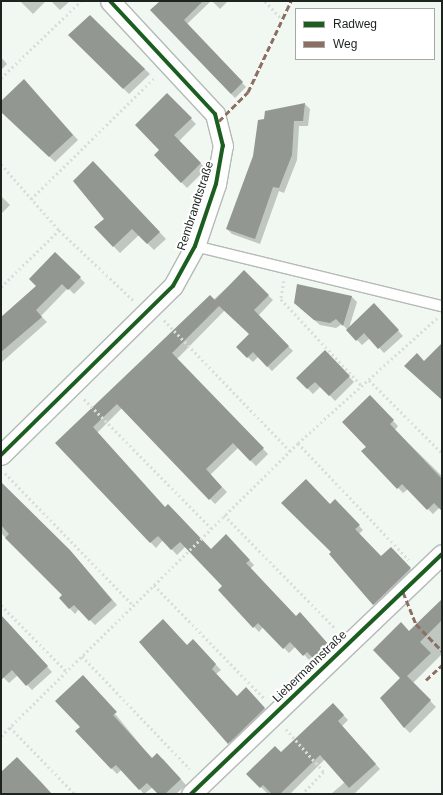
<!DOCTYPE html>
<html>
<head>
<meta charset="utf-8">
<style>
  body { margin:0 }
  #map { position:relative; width:443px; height:795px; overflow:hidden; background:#f0f8f1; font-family:Arial,sans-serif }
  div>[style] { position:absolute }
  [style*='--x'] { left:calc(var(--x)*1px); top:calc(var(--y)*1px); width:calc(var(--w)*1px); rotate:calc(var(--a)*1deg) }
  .shadow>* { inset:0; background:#0003 }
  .building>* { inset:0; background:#939791 }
  .path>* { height:2.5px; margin-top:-1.25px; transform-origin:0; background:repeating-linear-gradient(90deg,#daddda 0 2px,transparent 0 5px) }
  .roads { filter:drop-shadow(1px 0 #b4bab5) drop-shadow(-1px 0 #b4bab5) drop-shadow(0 1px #b4bab5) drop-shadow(0 -1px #b4bab5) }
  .service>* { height:10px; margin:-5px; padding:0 5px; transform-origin:5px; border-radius:5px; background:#fdfefd }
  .minor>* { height:19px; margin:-9.5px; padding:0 9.5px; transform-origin:9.5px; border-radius:9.5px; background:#fdfefd }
  .quiet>* { height:3px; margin-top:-1.5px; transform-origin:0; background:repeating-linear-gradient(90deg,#8d6e63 0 6px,transparent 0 9px) }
  .cycleway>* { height:4px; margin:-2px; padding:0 2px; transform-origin:2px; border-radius:2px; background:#1b5e20 }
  span { translate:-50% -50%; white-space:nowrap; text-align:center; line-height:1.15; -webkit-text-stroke:4px #fff; paint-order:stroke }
  .street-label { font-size:12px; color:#1d231e }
  .frame { position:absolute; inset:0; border:2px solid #1d231e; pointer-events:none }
  .legend { position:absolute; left:295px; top:8px; width:140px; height:52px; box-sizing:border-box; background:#fff; border:1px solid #a5a7a5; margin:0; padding:5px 7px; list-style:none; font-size:12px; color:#1d231e }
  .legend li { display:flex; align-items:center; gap:8px; height:20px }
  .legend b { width:20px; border:1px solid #a5a7a5 }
</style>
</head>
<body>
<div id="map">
  <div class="shadow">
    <i style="clip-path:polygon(20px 1px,46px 1px,33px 14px)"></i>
    <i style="clip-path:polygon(51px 1px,70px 1px,60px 10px)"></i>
    <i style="clip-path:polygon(162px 1px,211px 1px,187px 24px,246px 87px,235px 98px,152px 11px)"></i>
    <i style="clip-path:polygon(212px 1px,228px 1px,220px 9px)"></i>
    <i style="clip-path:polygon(90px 17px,150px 74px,129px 94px,70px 36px)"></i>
    <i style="clip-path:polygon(1px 57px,7px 64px,1px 70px)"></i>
    <i style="clip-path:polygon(29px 86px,78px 140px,55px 162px,1px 110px,1px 102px)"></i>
    <i style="clip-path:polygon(167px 95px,196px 124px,179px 141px,206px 169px,187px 188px,155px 155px,161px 150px)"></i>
    <i style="clip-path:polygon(305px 104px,310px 109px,308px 126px,299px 126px,297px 160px,284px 193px,279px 191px,260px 244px,232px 234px,227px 229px,254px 156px)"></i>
    <i style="clip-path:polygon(93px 162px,166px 239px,154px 250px,139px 235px,120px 253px,96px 228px,105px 219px)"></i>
    <i style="clip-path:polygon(1px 196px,10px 205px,1px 214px)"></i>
    <i style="clip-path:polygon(55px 253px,85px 283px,74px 294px,68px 288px,41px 316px,47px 322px,1px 363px,1px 318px,37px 286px)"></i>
    <i style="clip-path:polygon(244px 272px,273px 300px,258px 316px,293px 351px,272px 371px,258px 357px,253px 362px,237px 347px,250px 334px,225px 310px,177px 359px,268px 454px,256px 466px,238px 448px,210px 475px,227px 492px,215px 504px,122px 408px,97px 433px,165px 508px,211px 550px,231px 541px,254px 565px,250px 569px,296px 617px,305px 618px,334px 652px,321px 664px,313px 656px,309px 660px,296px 646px,289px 653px,263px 627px,259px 632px,219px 590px,224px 586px,186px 546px,177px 555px,163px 540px,156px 548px,56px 443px)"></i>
    <i style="clip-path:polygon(351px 296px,357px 302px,349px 328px,379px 310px,403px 336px,384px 353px,370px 338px,362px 345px,342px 324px,336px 328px,320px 325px,300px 308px)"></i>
    <i style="clip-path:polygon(325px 351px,354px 382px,335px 401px,321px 386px,313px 394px,297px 378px)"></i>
    <i style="clip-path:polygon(370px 397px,398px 426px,395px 430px,442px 476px,442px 510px,440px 507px,433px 514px,408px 489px,403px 493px,363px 451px,367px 447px)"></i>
    <i style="clip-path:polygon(1px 494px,75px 556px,117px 605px,95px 625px,79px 609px,75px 614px,60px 598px,63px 595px,1px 533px)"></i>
    <i style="clip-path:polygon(335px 501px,363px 530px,359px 534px,381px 558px,391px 549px,415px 574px,378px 609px,332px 552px,330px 506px)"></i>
    <i style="clip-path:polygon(442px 600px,442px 654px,413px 683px,436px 707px,410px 733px,404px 727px,402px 678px,409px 632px)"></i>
    <i style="clip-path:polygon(1px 616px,52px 672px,32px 690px,18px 675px,9px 683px,1px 675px)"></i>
    <i style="clip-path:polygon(187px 646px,198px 646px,221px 670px,216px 674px,237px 697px,246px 689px,270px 714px,233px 748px)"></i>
    <i style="clip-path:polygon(89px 682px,152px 759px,163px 759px,186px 785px,176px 794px,159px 794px,153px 787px,144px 794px,122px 769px,117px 774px,87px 743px,81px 728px)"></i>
    <i style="clip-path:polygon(333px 704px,348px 720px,342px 726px,380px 769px,354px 794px,331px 794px,345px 782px,325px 759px,290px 794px,268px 794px,248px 774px,281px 753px)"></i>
  </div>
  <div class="building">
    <i style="clip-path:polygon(160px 1px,203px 1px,184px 20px,243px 82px,231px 94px,150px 10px)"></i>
    <i style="clip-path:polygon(90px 15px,145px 69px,123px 89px,68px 35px)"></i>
    <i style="clip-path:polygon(24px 79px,73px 135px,49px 157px,1px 112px,1px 101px)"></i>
    <i style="clip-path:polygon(167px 93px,192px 118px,174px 135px,201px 163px,181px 183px,154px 155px,159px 150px,135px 125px)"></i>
    <i style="clip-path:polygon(305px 103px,303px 121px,294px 121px,292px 155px,279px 188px,273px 187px,255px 239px,226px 229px,253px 156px,258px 120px,264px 119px,265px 111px)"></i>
    <i style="clip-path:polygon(93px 161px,160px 232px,147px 244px,132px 229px,113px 247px,94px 227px,104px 219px,73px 181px)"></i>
    <i style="clip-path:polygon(55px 252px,81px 277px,68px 290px,62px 284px,36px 310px,42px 317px,1px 352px,1px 317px,36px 286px,29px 279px)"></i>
    <i style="clip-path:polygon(244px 270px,269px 295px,254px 310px,289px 346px,267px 367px,253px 352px,247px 358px,236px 347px,249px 334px,219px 306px,172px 353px,264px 448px,250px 461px,233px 443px,206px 469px,222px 487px,209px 500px,117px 404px,93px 427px,165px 507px,168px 504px,211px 549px,226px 534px,250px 560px,246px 563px,296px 616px,300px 612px,330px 646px,315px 660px,307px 652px,303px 656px,290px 642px,283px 649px,258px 623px,253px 628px,218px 590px,222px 586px,180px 542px,171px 550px,158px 536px,150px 543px,55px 443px,210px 295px,215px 300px)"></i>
    <i style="clip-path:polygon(297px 284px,352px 296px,343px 326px,336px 319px,330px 323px,314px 320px,294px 303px)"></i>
    <i style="clip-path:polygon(374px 303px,399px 330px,378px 349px,364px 333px,356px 341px,346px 330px)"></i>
    <i style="clip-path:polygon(442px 343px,442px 400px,404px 366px,417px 353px,424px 361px)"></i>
    <i style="clip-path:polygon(325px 350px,350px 376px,329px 396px,315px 382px,307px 389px,296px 378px)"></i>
    <i style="clip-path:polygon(370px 395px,394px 420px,390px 424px,442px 479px,442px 511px,434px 503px,427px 510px,402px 484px,397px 489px,361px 451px,366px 447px,342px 422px)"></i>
    <i style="clip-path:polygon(306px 479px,330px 504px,335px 499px,360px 525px,355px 529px,381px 556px,391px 547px,411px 568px,373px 605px,329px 554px,331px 552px,281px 503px)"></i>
    <i style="clip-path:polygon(1px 482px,70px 550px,112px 600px,89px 621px,74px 605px,69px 609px,59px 598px,62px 595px,5px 538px,9px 534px,1px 525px)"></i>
    <i style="clip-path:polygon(442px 599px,442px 620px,420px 642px,431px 653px,407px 676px,431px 700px,404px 728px,380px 698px,400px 678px,373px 650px,401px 622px,409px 631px)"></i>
    <i style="clip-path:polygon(1px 615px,48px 666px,26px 686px,12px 670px,1px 680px)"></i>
    <i style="clip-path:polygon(163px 619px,187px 645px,193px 639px,216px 664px,212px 669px,237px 696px,246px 687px,265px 708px,228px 744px,139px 642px)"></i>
    <i style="clip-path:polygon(83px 675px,117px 712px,113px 715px,152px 758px,157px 753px,181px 779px,165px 794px,158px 794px,147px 783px,139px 790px,116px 765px,111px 769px,75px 731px,80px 727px,55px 701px)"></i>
    <i style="clip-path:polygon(333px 703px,344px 715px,338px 721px,376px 764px,349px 788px,320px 755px,280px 794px,272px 794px,263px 785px,260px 788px,246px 774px,275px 746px,281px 752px)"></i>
    <i style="clip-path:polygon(17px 757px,41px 782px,52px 794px,1px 794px,1px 772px)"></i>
  </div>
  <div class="path">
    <i style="--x:265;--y:1;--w:25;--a:47"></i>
    <i style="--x:1;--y:78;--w:111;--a:-43.9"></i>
    <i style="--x:1;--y:164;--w:88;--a:48.7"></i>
    <i style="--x:59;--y:230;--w:102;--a:43.4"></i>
    <i style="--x:31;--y:199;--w:175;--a:-44.5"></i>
    <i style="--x:284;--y:281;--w:18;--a:99"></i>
    <i style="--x:281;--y:299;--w:119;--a:47"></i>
    <i style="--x:1;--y:287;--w:81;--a:-44.5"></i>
    <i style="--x:164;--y:320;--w:182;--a:46.1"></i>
    <i style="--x:369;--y:380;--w:103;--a:45"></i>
    <i style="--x:84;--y:399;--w:181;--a:45.4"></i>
    <i style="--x:298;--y:443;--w:161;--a:46.5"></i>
    <i style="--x:5;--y:473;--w:184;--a:45.9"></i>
    <i style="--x:224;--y:515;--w:160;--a:45.5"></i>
    <i style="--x:154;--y:585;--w:159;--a:45.8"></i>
    <i style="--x:1;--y:605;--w:93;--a:45.4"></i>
    <i style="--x:82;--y:656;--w:156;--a:46.3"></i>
    <i style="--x:10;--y:727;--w:93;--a:45.9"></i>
    <i style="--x:286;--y:729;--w:57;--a:48.5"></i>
    <i style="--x:324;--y:772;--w:30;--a:134"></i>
    <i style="--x:1;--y:736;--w:417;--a:-44.6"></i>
    <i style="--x:298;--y:443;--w:187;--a:-42"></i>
  </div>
  <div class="roads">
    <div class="service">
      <i style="--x:195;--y:246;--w:254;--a:13.7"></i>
    </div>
    <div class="minor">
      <i style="--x:1;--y:455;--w:241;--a:-44.5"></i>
      <i style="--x:173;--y:286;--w:46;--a:-61.2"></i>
      <i style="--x:195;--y:246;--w:65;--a:-71.3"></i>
      <i style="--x:216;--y:184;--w:39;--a:-80"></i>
      <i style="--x:223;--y:146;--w:33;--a:-104"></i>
      <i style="--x:215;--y:114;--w:154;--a:-132.9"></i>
      <i style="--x:191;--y:794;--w:347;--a:-43.7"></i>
    </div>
  </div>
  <div class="quiet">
    <i style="--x:219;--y:121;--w:41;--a:-45"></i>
    <i style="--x:248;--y:92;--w:101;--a:-64.7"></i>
    <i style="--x:403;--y:592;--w:35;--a:68"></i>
    <i style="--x:416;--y:624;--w:37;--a:46"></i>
    <i style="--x:426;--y:680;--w:22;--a:-43"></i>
  </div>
  <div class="cycleway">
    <i style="--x:1;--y:455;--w:241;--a:-44.5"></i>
    <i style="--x:173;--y:286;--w:46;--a:-61.2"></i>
    <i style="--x:195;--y:246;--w:65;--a:-71.3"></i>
    <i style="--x:216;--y:184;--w:39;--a:-80"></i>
    <i style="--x:223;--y:146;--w:33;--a:-104"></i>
    <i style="--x:215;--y:114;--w:154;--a:-132.9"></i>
    <i style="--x:191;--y:794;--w:347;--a:-43.7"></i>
  </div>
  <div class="street-label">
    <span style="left:196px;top:206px;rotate:-72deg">Rembrandtstraße</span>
    <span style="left:310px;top:667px;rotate:-44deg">Liebermannstraße</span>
  </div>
  <div class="frame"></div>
  <ul class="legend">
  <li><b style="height:5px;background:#1b5e20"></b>Radweg</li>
  <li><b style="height:5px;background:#8d6e63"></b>Weg</li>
  </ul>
</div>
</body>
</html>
